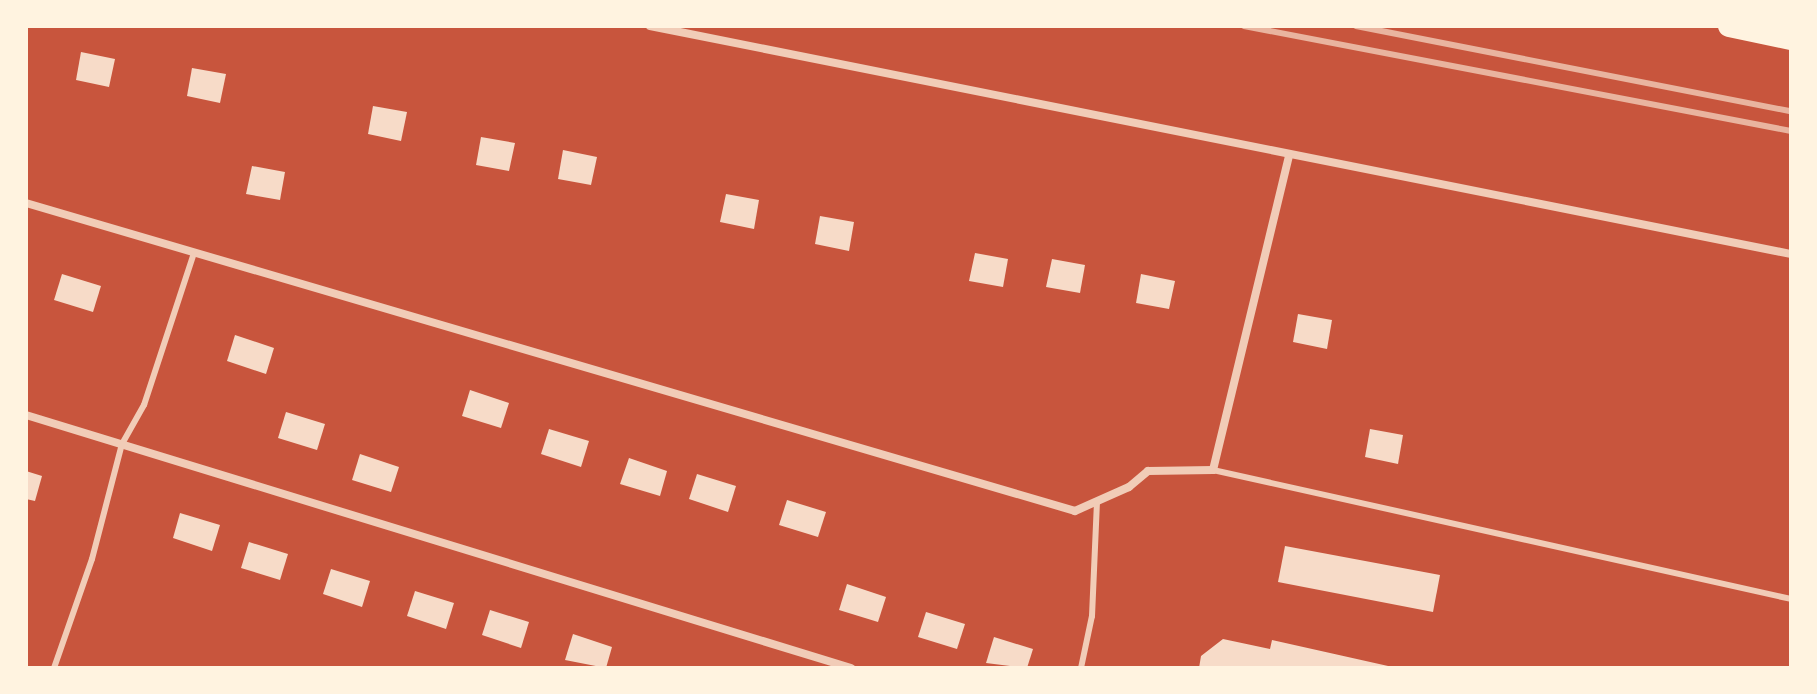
<!DOCTYPE html>
<html>
<head>
<meta charset="utf-8">
<style>
  body { margin:0 }
  #map { position:relative; width:1817px; height:694px; overflow:hidden; background:#c8553d; font-family:"PT Serif",serif }
  div>[style] { position:absolute }
  [style*='--x'] { left:calc(var(--x)*1px); top:calc(var(--y)*1px); width:calc(var(--w)*1px); rotate:calc(var(--a)*1deg) }
  .building>* { inset:0; background:#f7dbc8 }
  .service>* { height:6px; margin:-3px; padding:0 3px; transform-origin:3px; border-radius:3px; background:#f1ccb7 }
  .minor>* { height:8px; margin:-4px; padding:0 4px; transform-origin:4px; border-radius:4px; background:#f1ccb7 }
  .trunk>* { height:22px; margin:-11px; padding:0 11px; transform-origin:11px; border-radius:11px; background:#fff3e0 }
  .rail>* { height:6px; margin:-3px; padding:0 3px; transform-origin:3px; border-radius:3px; background:#e9b49f }
  span { translate:-50% -50%; white-space:nowrap; text-align:center; line-height:1.15; -webkit-text-stroke:6px #fff3e0; paint-order:stroke }
  .frame { position:absolute; inset:0; border:28px solid #fff3e0; pointer-events:none }
</style>
</head>
<body>
<div id="map">
  <div class="building">
    <i style="clip-path:polygon(81px 52px,115px 59px,109px 87px,76px 80px)"></i>
    <i style="clip-path:polygon(192px 68px,226px 74px,220px 103px,187px 96px)"></i>
    <i style="clip-path:polygon(373px 106px,407px 112px,401px 141px,368px 134px)"></i>
    <i style="clip-path:polygon(481px 137px,515px 143px,509px 171px,476px 165px)"></i>
    <i style="clip-path:polygon(563px 150px,597px 157px,591px 185px,558px 179px)"></i>
    <i style="clip-path:polygon(252px 166px,285px 172px,280px 200px,246px 194px)"></i>
    <i style="clip-path:polygon(726px 194px,759px 200px,754px 229px,720px 222px)"></i>
    <i style="clip-path:polygon(820px 216px,854px 222px,849px 251px,815px 244px)"></i>
    <i style="clip-path:polygon(975px 253px,1008px 259px,1003px 287px,969px 281px)"></i>
    <i style="clip-path:polygon(1052px 259px,1085px 265px,1080px 293px,1046px 287px)"></i>
    <i style="clip-path:polygon(62px 274px,101px 286px,93px 312px,54px 300px)"></i>
    <i style="clip-path:polygon(1141px 274px,1175px 281px,1169px 309px,1136px 303px)"></i>
    <i style="clip-path:polygon(1298px 314px,1332px 320px,1327px 349px,1293px 342px)"></i>
    <i style="clip-path:polygon(235px 335px,274px 348px,266px 374px,227px 361px)"></i>
    <i style="clip-path:polygon(470px 390px,509px 403px,501px 428px,462px 416px)"></i>
    <i style="clip-path:polygon(286px 412px,325px 424px,317px 450px,278px 438px)"></i>
    <i style="clip-path:polygon(549px 429px,589px 441px,581px 467px,541px 454px)"></i>
    <i style="clip-path:polygon(1370px 429px,1403px 435px,1398px 464px,1365px 457px)"></i>
    <i style="clip-path:polygon(360px 454px,399px 467px,391px 492px,352px 480px)"></i>
    <i style="clip-path:polygon(629px 458px,667px 471px,660px 496px,620px 484px)"></i>
    <i style="clip-path:polygon(26px 471px,42px 476px,35px 501px,26px 499px)"></i>
    <i style="clip-path:polygon(697px 474px,736px 486px,728px 512px,689px 499px)"></i>
    <i style="clip-path:polygon(787px 500px,826px 512px,818px 537px,779px 525px)"></i>
    <i style="clip-path:polygon(180px 513px,220px 525px,212px 551px,173px 538px)"></i>
    <i style="clip-path:polygon(249px 542px,288px 554px,280px 580px,241px 568px)"></i>
    <i style="clip-path:polygon(1285px 546px,1440px 575px,1433px 612px,1278px 582px)"></i>
    <i style="clip-path:polygon(331px 569px,370px 581px,362px 607px,323px 594px)"></i>
    <i style="clip-path:polygon(847px 584px,886px 597px,878px 622px,839px 610px)"></i>
    <i style="clip-path:polygon(415px 591px,454px 603px,446px 629px,407px 616px)"></i>
    <i style="clip-path:polygon(490px 610px,529px 622px,521px 648px,482px 635px)"></i>
    <i style="clip-path:polygon(926px 612px,965px 624px,957px 649px,918px 637px)"></i>
    <i style="clip-path:polygon(573px 634px,612px 647px,606px 668px,565px 660px)"></i>
    <i style="clip-path:polygon(994px 637px,1033px 649px,1027px 668px,986px 663px)"></i>
    <i style="clip-path:polygon(1223px 639px,1270px 649px,1272px 640px,1397px 668px,1199px 668px,1201px 656px)"></i>
  </div>
  <div class="service">
    <i style="--x:1213;--y:470;--w:592;--a:12.58"></i>
    <i style="--x:54;--y:668;--w:115;--a:-70.8"></i>
    <i style="--x:92;--y:559;--w:119;--a:-75.4"></i>
    <i style="--x:122;--y:444;--w:45;--a:-60.6"></i>
    <i style="--x:144;--y:405;--w:160;--a:-71.8"></i>
    <i style="--x:1081;--y:668;--w:53;--a:-78.1"></i>
    <i style="--x:1092;--y:616;--w:115;--a:-87.5"></i>
  </div>
  <div class="minor">
    <i style="--x:650;--y:26;--w:1164;--a:11.3"></i>
    <i style="--x:26;--y:203;--w:1093;--a:16.36"></i>
    <i style="--x:1075;--y:511;--w:59;--a:-24"></i>
    <i style="--x:1129;--y:487;--w:25;--a:-40"></i>
    <i style="--x:1148;--y:471;--w:65;--a:-0.9"></i>
    <i style="--x:1213;--y:470;--w:324;--a:-76.4"></i>
    <i style="--x:26;--y:415;--w:863;--a:17.05"></i>
  </div>
  <div class="trunk">
    <i style="--x:1729;--y:26;--w:63;--a:11.8"></i>
  </div>
  <div class="rail">
    <i style="--x:1244;--y:26;--w:557;--a:10.87"></i>
    <i style="--x:1356;--y:26;--w:443;--a:11.1"></i>
  </div>
  <div class="frame"></div>
</div>
</body>
</html>
